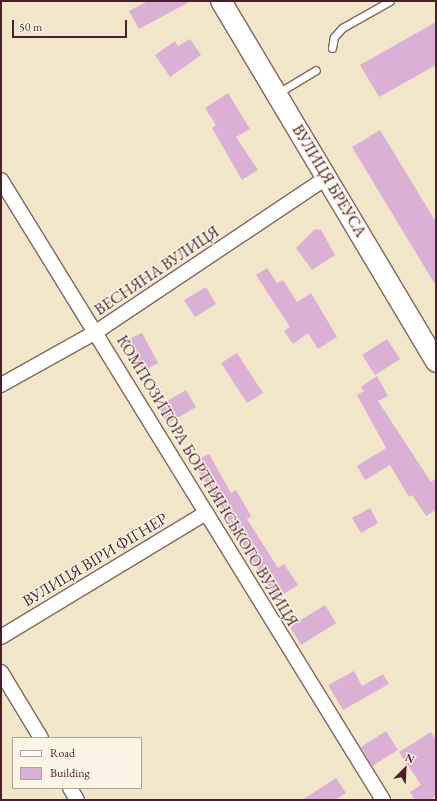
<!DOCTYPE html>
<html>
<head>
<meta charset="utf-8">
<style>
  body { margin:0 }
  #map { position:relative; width:437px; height:801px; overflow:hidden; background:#f1e6c9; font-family:"EB Garamond",serif }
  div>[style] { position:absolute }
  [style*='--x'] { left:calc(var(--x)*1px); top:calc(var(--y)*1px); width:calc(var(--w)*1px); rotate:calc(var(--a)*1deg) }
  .building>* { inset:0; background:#dbb0d5 }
  .roads { filter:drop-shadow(1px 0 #846562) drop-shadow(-1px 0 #846562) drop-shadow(0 1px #846562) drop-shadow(0 -1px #846562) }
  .lane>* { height:7px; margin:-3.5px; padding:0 3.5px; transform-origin:3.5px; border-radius:3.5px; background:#fff }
  .street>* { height:14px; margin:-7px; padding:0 7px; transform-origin:7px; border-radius:7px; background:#fff }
  .secondary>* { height:20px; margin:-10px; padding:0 10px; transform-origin:10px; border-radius:10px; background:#fff }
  span { translate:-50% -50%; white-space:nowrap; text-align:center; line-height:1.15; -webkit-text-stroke:3px #fcf5e5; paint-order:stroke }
  .street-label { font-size:16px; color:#4a1f2b }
  .frame { position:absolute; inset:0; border:2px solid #4a1f2b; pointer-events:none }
  .legend { position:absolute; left:12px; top:737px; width:130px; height:52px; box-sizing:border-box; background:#fcf5e5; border:1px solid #b59f9b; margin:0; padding:5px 7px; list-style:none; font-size:12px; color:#4a1f2b }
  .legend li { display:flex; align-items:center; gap:8px; height:20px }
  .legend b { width:20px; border:1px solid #b59f9b }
  .north { position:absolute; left:385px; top:749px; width:40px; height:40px; -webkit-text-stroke:3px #fcf5e5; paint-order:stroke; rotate:24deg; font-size:11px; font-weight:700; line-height:16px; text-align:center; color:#4a1f2b }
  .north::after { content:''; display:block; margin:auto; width:14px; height:18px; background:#4a1f2b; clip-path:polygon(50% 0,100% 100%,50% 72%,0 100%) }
  .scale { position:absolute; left:12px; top:20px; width:115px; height:18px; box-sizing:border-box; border:2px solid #4a1f2b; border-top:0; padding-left:5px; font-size:12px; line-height:14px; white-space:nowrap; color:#4a1f2b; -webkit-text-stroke:3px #fcf5e5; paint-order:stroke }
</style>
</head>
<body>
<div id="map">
  <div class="building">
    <i style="clip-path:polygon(148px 1px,191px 1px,139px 29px,129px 11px)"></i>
    <i style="clip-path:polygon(436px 22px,436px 65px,379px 97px,360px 65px)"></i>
    <i style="clip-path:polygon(190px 39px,201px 55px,170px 77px,155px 55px,175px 41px,178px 46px)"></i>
    <i style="clip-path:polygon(228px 93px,250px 129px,236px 137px,258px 170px,242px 180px,212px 128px,216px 125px,205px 108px)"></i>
    <i style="clip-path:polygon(380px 130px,436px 222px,436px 286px,352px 147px)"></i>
    <i style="clip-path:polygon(315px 229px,321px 230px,335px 255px,312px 270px,296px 248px)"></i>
    <i style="clip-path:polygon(267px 268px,277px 283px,283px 280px,297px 302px,311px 293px,337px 337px,318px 349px,308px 333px,293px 344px,284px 331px,290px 327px,256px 275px)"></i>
    <i style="clip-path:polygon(206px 287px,216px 304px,195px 317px,184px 300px)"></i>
    <i style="clip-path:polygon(142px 333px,158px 363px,143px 371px,127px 340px)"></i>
    <i style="clip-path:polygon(387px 339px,400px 359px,375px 375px,362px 355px)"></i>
    <i style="clip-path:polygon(237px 353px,263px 393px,247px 403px,221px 363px)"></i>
    <i style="clip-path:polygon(377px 376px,388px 396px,378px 401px,431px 482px,436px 478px,436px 510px,426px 516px,412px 495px,409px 497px,390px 465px,365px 480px,357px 466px,386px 448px,357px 395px,364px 391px,361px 387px)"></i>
    <i style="clip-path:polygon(186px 390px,196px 407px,167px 424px,157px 407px)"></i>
    <i style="clip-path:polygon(209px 454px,231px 493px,236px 490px,251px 516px,247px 519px,278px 568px,284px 564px,298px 585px,276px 599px,193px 462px)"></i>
    <i style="clip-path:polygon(370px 508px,378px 523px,361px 533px,352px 518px)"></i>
    <i style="clip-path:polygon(325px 605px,336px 623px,301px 645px,290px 627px)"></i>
    <i style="clip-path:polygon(354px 671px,362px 686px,383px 674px,389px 684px,343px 710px,328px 685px)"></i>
    <i style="clip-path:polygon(386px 731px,398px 750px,372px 766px,361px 747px)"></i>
    <i style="clip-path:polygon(431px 732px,436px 740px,436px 796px,429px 800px,415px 800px,410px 792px,421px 785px,399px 752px)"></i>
    <i style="clip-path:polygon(336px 778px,346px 793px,335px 800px,302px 800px)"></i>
  </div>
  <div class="roads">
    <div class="lane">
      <i style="--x:332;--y:48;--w:11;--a:-80"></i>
      <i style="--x:334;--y:37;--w:12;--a:-48"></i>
      <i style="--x:342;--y:28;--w:55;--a:-29.4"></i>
      <i style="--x:278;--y:93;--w:44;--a:-31.2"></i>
    </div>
    <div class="street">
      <i style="--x:1;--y:180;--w:728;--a:58.36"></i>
      <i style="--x:1;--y:385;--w:109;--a:-29.2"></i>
      <i style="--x:96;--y:332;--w:277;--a:-33.8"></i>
      <i style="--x:1;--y:637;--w:240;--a:-31.2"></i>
      <i style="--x:1;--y:672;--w:77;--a:58.8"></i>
      <i style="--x:70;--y:788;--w:14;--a:60"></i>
    </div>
    <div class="secondary">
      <i style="--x:221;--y:1;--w:420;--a:59.2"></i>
    </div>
  </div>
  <div class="street-label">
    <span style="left:329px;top:181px;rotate:59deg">ВУЛИЦЯ БРЕУСА</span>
    <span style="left:157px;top:271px;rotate:-34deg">ВЕСНЯНА ВУЛИЦЯ</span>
    <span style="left:207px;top:481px;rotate:59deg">КОМПОЗИТОРА БОРТНЯНСЬКОГО ВУЛИЦЯ</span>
    <span style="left:95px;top:560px;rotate:-31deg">ВУЛИЦЯ ВІРИ ФІГНЕР</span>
  </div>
  <div class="frame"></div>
  <ul class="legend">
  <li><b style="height:5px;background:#fff"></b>Road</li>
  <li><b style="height:11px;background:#dbb0d5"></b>Building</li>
  </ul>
  <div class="north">N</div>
  <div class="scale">50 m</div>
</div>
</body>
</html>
